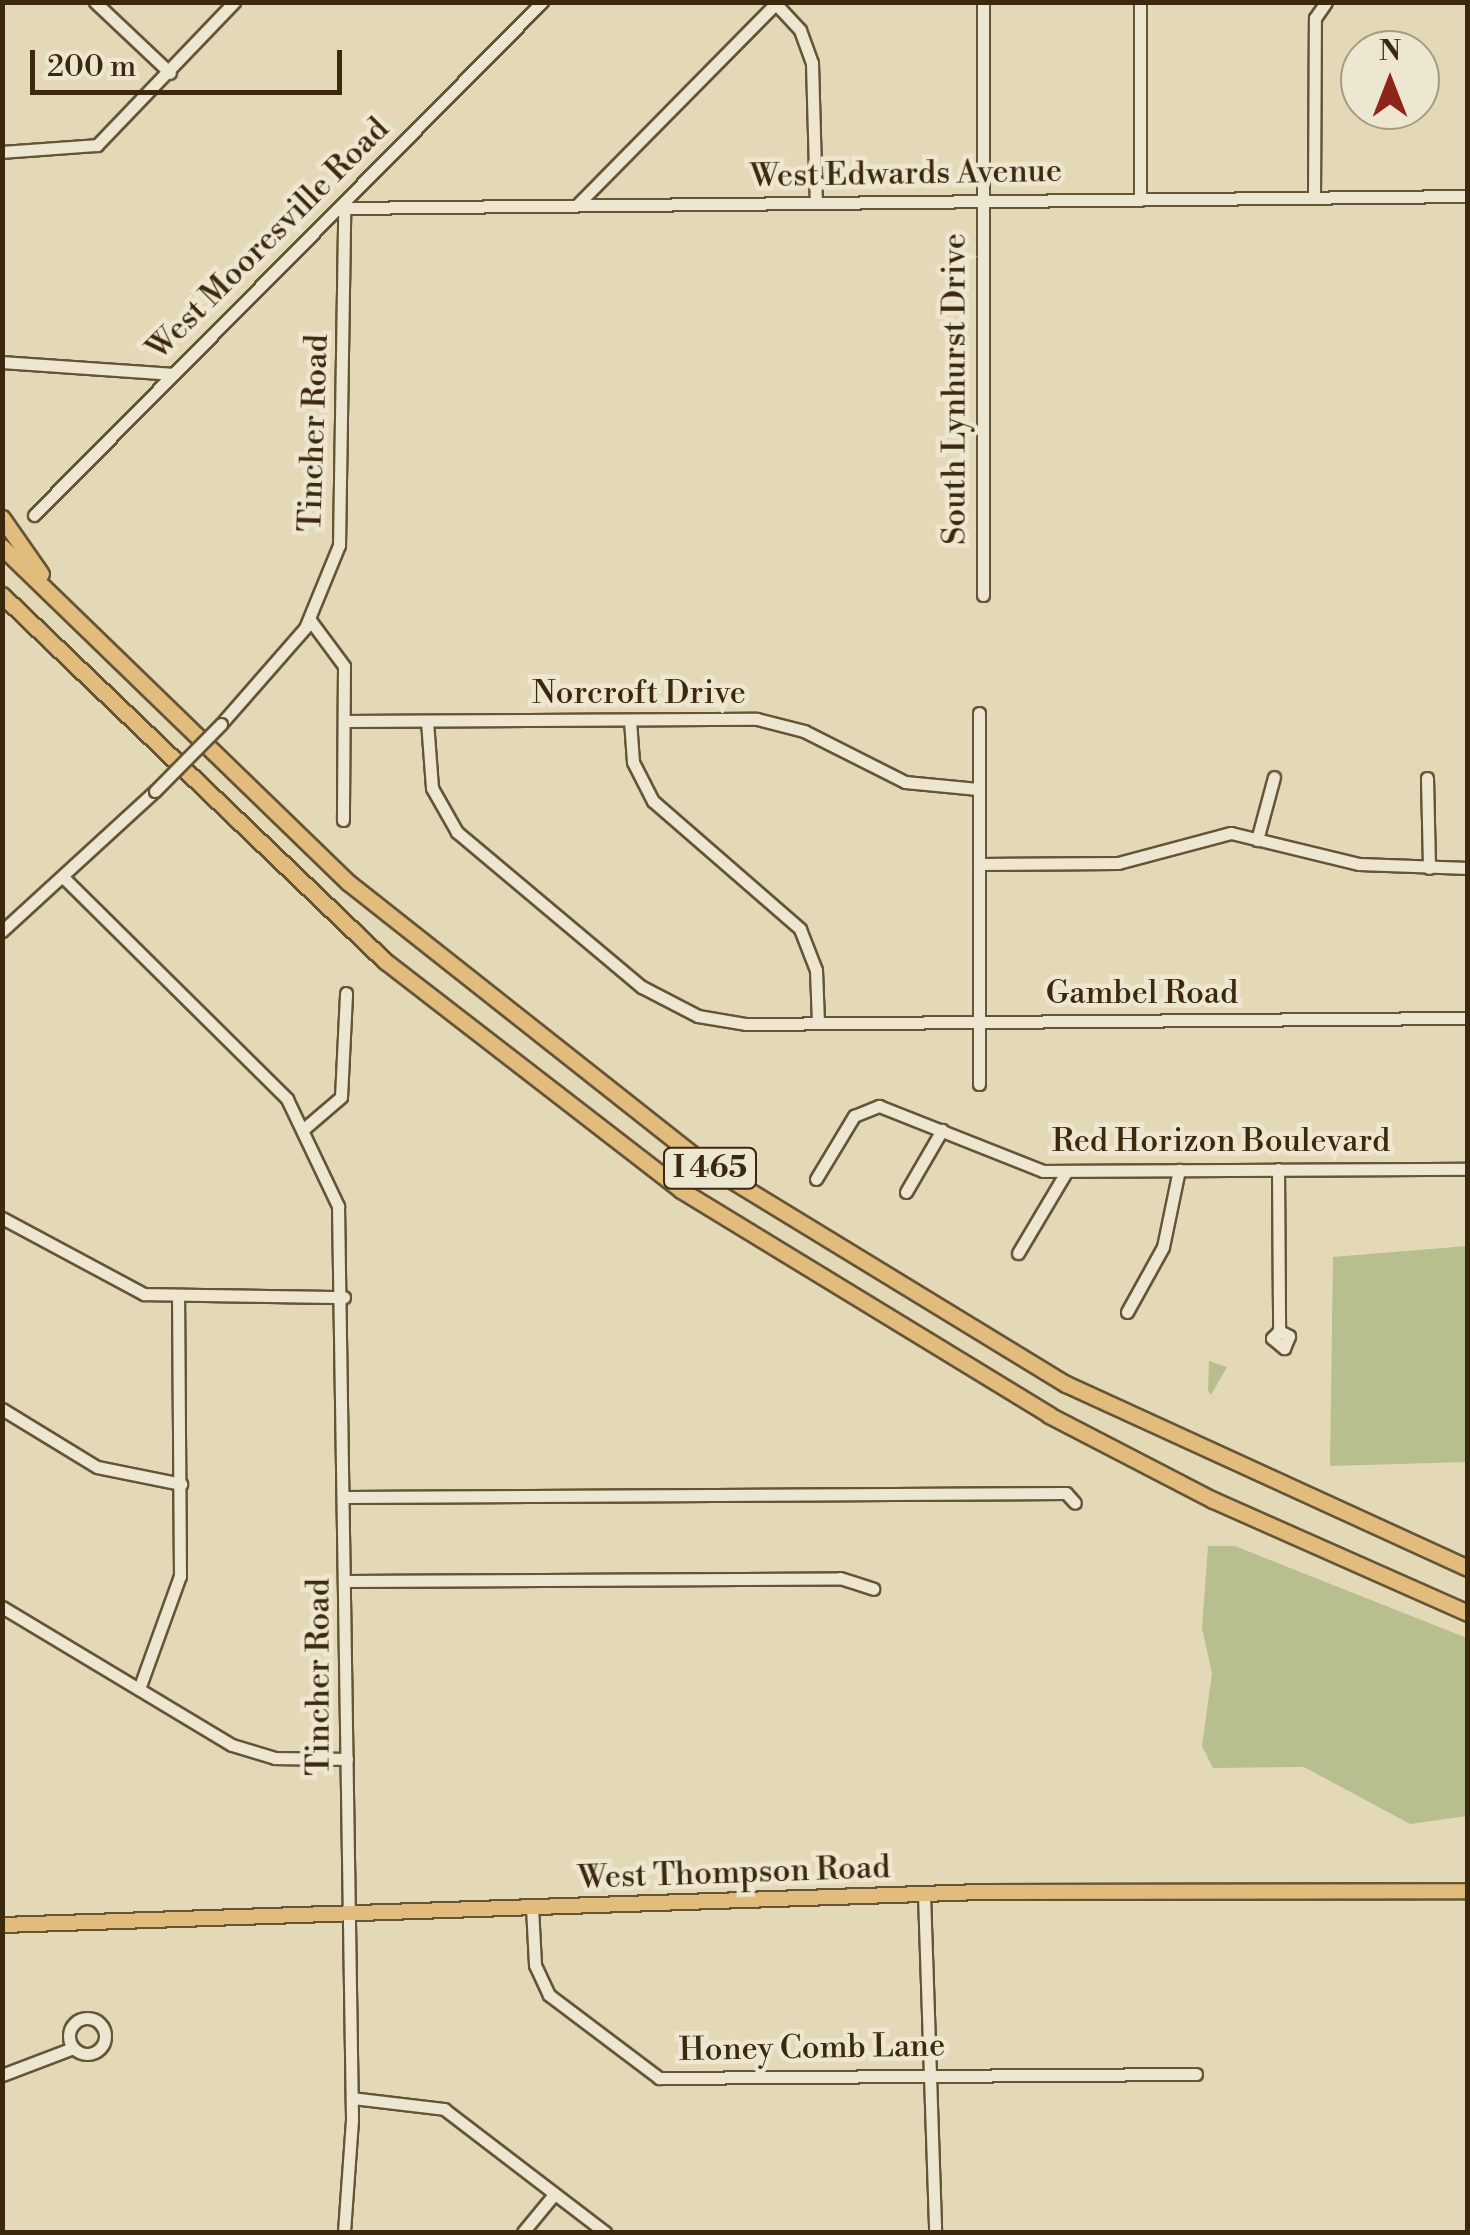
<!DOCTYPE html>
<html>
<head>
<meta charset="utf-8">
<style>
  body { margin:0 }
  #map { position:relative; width:1470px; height:2235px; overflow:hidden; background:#e4d9b7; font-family:"Libre Bodoni",serif }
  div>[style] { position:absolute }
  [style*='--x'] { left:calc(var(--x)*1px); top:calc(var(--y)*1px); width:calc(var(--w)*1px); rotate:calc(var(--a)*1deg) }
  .green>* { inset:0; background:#b6bf8d }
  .roads { filter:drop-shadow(2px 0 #665437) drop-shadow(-2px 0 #665437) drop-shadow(0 2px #665437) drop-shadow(0 -2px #665437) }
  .minor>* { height:11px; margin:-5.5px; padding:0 5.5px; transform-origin:5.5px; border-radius:5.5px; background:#ede6d0 }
  .minor>.ring { margin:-5.5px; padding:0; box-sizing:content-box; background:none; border:11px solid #ede6d0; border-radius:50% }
  .major>* { height:14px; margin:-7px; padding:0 7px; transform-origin:7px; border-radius:7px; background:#e2bc7c }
  .highway>* { height:15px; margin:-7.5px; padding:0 7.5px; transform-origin:7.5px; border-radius:7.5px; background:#e2bc7c }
  .bridges { filter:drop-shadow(2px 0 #665437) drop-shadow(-2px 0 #665437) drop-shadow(0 2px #665437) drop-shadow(0 -2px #665437) }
  .minor-bridge>* { height:11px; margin:-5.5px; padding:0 5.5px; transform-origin:5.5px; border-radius:5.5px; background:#ede6d0 }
  span { translate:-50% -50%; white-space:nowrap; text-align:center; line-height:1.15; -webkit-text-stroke:9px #ede6d0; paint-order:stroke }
  .shield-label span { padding:2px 8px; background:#ede6d0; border:2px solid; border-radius:8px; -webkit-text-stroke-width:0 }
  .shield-label { font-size:30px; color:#3c280c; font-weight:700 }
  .street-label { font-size:32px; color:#3c280c }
  .frame { position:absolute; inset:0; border:5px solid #3c280c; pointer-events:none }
  .north { position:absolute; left:1340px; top:30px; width:100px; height:100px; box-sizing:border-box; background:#ede6d0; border:2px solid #a69a82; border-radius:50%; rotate:0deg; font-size:28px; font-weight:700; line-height:40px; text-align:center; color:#3c280c }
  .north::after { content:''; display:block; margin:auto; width:35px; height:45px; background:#8f2418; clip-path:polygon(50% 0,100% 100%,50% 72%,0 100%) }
  .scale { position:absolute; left:30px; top:50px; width:312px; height:45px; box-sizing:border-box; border:5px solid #3c280c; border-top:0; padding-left:12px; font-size:30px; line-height:35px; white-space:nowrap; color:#3c280c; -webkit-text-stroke:8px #ede6d0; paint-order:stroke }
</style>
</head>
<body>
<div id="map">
  <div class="green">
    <i style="clip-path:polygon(1467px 1246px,1467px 1462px,1330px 1466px,1333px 1257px)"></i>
    <i style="clip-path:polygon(1209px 1361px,1227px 1367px,1211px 1395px,1208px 1391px)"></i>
    <i style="clip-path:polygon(1208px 1546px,1235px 1546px,1467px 1638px,1467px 1816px,1410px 1824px,1304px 1767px,1213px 1768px,1202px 1746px,1212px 1673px,1202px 1628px)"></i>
  </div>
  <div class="roads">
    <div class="minor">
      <i style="--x:95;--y:2;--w:103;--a:43.4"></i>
      <i style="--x:774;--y:2;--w:38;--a:47"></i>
      <i style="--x:800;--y:30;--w:35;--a:70"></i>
      <i style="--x:812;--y:63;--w:139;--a:88.4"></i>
      <i style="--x:983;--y:2;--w:593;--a:90"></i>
      <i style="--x:1140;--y:2;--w:198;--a:90"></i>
      <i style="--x:2;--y:152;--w:95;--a:-4.2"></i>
      <i style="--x:97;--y:145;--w:198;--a:-46.2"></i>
      <i style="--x:1314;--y:197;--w:179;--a:-89.7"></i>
      <i style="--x:1315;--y:18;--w:19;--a:-55"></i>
      <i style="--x:577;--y:205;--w:285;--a:-45.4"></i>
      <i style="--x:344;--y:208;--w:1124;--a:-0.61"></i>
      <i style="--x:2;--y:362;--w:171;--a:4"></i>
      <i style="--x:34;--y:515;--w:722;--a:-45.28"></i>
      <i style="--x:310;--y:620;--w:57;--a:53.5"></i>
      <i style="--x:344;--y:666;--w:154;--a:90.4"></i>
      <i style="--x:979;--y:713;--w:371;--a:90"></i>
      <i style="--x:630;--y:720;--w:42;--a:85.9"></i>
      <i style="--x:633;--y:762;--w:44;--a:62.9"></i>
      <i style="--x:653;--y:801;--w:195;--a:41"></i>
      <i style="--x:800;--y:929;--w:44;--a:68.7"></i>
      <i style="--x:816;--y:970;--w:53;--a:87.8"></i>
      <i style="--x:345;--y:721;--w:412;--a:-0.3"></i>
      <i style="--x:757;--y:719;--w:49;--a:14.3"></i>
      <i style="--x:804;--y:731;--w:113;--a:26.8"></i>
      <i style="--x:905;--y:782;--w:73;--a:5.5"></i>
      <i style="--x:427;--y:721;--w:67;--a:85.7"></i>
      <i style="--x:432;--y:788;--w:51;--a:60.4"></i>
      <i style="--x:457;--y:832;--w:241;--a:40"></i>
      <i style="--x:642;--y:987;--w:63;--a:27.4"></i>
      <i style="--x:698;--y:1016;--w:49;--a:9.5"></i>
      <i style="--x:746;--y:1024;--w:722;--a:-0.48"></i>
      <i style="--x:221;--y:724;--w:128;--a:-48.8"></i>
      <i style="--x:305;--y:628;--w:90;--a:-67.7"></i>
      <i style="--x:339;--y:545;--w:337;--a:-89.1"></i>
      <i style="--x:1427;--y:778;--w:90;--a:88.7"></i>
      <i style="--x:1257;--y:840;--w:65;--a:-74.9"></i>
      <i style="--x:979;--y:864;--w:139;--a:-0.4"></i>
      <i style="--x:1118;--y:863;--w:117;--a:-14.9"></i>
      <i style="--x:1231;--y:833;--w:132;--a:13.6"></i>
      <i style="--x:1359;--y:864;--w:109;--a:2.1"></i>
      <i style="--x:66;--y:880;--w:311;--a:44.7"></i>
      <i style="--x:287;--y:1099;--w:119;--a:64.5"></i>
      <i style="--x:338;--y:1206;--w:914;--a:89.12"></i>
      <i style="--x:352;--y:2120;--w:112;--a:94.1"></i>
      <i style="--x:2;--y:931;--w:207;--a:-42.5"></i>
      <i style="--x:306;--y:1127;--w:46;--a:-40.6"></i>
      <i style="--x:341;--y:1097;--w:104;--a:-87.2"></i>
      <i style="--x:1278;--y:1169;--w:162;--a:89.6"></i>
      <i style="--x:1279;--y:1331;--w:10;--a:135"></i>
      <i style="--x:1272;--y:1338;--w:16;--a:40"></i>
      <i style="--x:1284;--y:1348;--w:13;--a:-67"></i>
      <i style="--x:1289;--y:1336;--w:11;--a:-153"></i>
      <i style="--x:816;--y:1179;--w:74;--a:-58.9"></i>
      <i style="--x:854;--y:1116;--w:27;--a:-22"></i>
      <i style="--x:879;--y:1106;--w:176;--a:21.6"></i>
      <i style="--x:1043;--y:1171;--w:425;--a:-0.3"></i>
      <i style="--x:906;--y:1192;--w:72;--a:-59.9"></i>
      <i style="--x:2;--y:1218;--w:161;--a:28.2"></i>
      <i style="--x:144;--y:1294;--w:200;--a:0.9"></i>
      <i style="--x:1018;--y:1253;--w:94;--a:-59.3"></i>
      <i style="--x:1127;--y:1312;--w:74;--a:-61"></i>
      <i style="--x:1163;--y:1247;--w:79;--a:-78.3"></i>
      <i style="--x:2;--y:1409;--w:111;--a:31.4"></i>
      <i style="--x:97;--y:1467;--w:86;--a:11.4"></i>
      <i style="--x:346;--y:1497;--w:720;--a:-0.32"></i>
      <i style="--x:1066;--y:1493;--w:13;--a:48"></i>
      <i style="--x:346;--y:1581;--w:494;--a:-0.3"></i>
      <i style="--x:840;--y:1578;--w:35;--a:18"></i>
      <i style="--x:2;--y:1607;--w:268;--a:31"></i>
      <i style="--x:232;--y:1745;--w:45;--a:16.8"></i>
      <i style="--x:275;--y:1758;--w:72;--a:0.8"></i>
      <i style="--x:139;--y:1689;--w:120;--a:-70.1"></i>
      <i style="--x:180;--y:1576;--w:277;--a:-90.4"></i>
      <i style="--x:924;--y:1894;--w:338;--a:88.1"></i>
      <i style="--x:532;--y:1907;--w:58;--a:87"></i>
      <i style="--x:535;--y:1965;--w:33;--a:65"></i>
      <i style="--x:549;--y:1995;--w:138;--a:37"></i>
      <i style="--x:659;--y:2078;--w:537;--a:-0.43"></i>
      <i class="ring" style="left:69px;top:2018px;width:25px;height:25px"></i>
      <i style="--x:2;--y:2075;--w:76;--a:-20.8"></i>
      <i style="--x:352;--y:2098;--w:93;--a:6.8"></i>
      <i style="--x:444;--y:2109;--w:203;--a:37.4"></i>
      <i style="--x:523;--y:2232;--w:45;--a:-50.4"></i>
    </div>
    <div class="major">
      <i style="--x:2;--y:1925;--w:981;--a:-1.93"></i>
      <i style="--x:982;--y:1892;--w:486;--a:-0.1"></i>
    </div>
    <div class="highway">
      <i style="--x:2;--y:518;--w:68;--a:55.1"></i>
      <i style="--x:2;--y:547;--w:483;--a:44.1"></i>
      <i style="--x:349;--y:883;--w:450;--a:38.3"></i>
      <i style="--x:702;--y:1162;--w:426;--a:31.4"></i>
      <i style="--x:1066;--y:1384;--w:442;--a:24.6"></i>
      <i style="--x:2;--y:595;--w:530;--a:43.7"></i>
      <i style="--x:385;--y:961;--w:374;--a:37.7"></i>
      <i style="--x:681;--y:1190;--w:431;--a:31.4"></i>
      <i style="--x:1049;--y:1415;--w:185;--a:27.4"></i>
      <i style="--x:1213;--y:1500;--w:279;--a:23.9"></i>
    </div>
  </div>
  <div class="bridges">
    <div class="minor-bridge">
      <i style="--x:155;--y:791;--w:94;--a:-45.4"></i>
    </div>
  </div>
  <div class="shield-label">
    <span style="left:710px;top:1168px">I 465</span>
  </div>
  <div class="street-label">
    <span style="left:906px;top:174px;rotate:-1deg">West Edwards Avenue</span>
    <span style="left:268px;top:239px;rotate:-45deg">West Mooresville Road</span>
    <span style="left:955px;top:389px;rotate:-90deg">South Lynhurst Drive</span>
    <span style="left:314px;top:433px;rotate:-88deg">Tincher Road</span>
    <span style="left:639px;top:693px">Norcroft Drive</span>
    <span style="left:1142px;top:993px">Gambel Road</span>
    <span style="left:1221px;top:1141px">Red Horizon Boulevard</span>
    <span style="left:319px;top:1677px;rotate:-90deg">Tincher Road</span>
    <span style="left:734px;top:1873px;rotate:-2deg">West Thompson Road</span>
    <span style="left:812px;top:2048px;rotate:-1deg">Honey Comb Lane</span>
  </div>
  <div class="frame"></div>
  <div class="north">N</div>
  <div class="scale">200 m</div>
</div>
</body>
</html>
